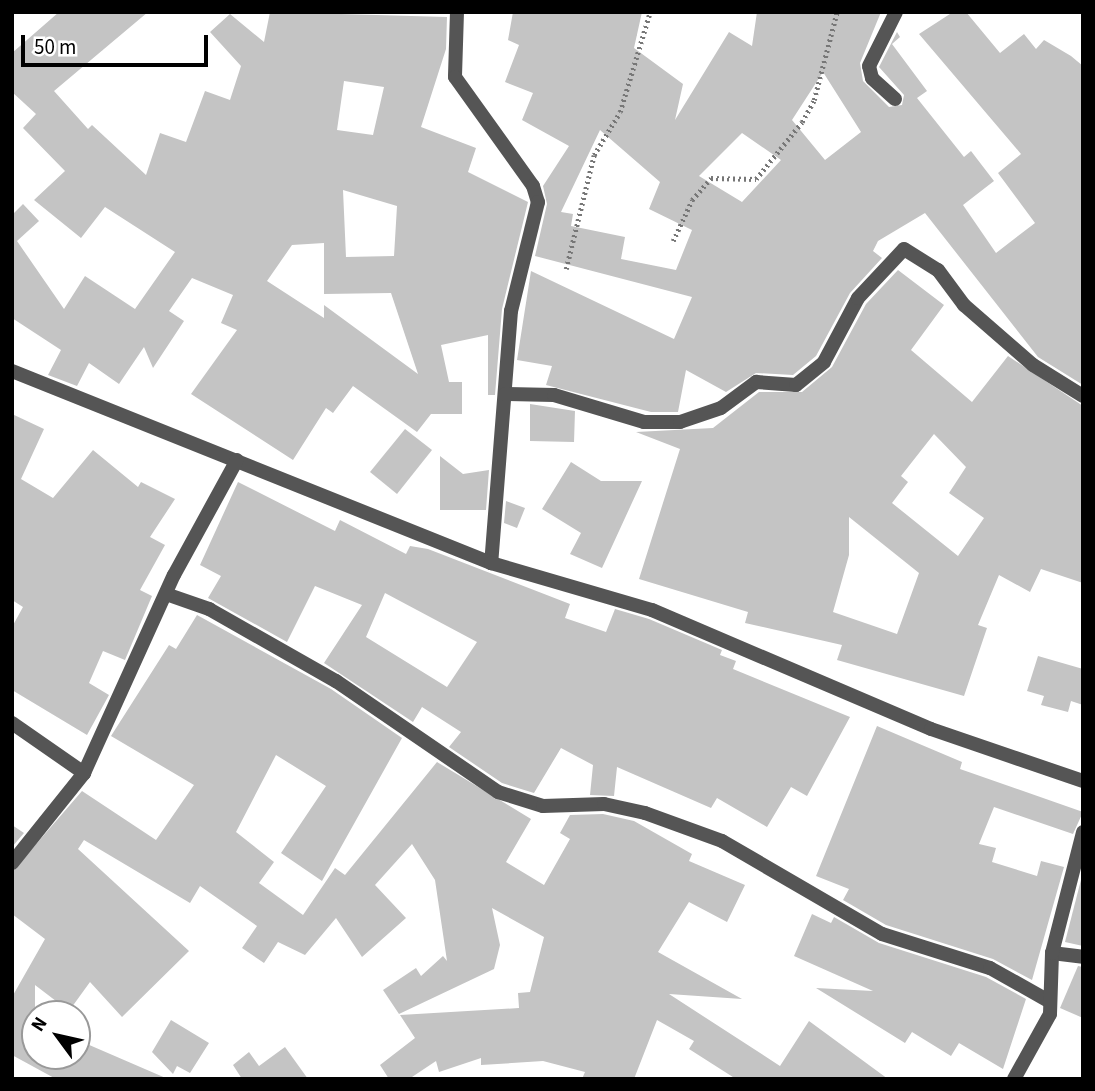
<!DOCTYPE html>
<html>
<head>
<meta charset="utf-8">
<style>
  body { margin:0 }
  #map { position:relative; width:1095px; height:1091px; overflow:hidden; background:#fff; font-family:"Source Sans 3",sans-serif }
  div>[style] { position:absolute }
  [style*='--x'] { left:calc(var(--x)*1px); top:calc(var(--y)*1px); width:calc(var(--w)*1px); rotate:calc(var(--a)*1deg) }
  .building>* { inset:0; background:#c4c4c4 }
  .path>* { height:4.5px; margin-top:-2.25px; transform-origin:0; background:repeating-linear-gradient(90deg,#777 0 2px,transparent 0 5.5px) }
  .minor>* { height:14px; margin:-7px; padding:0 7px; transform-origin:7px; border-radius:7px; background:#555 }
  span { translate:-50% -50%; white-space:nowrap; text-align:center; line-height:1.15; -webkit-text-stroke:7px #fff; paint-order:stroke }
  .frame { position:absolute; inset:0; border:14px solid #000; pointer-events:none }
  .north { position:absolute; left:21px; top:1000px; width:70px; height:70px; box-sizing:border-box; background:#fff; border:2px solid #999; border-radius:50%; rotate:303deg; font-size:19px; font-weight:700; line-height:28px; text-align:center; color:#000 }
  .north::after { content:''; display:block; margin:auto; width:24px; height:32px; background:#000; clip-path:polygon(50% 0,100% 100%,50% 72%,0 100%) }
  .scale { position:absolute; left:21px; top:35px; width:187px; height:32px; box-sizing:border-box; border:4px solid #000; border-top:0; padding-left:9px; font-size:21px; line-height:24px; white-space:nowrap; color:#000; -webkit-text-stroke:5px #fff; paint-order:stroke }
</style>
</head>
<body>
<div id="map">
  <div class="building">
    <i style="clip-path:polygon(evenodd,59px 12px,148px 12px,54px 91px,88px 129px,92px 125px,146px 175px,160px 133px,186px 142px,205px 91px,230px 100px,241px 66px,210px 32px,230px 14px,264px 42px,270px 12px,447px 17px,446px 49px,421px 127px,476px 148px,468px 172px,528px 202px,502px 309px,495px 395px,488px 395px,488px 335px,441px 345px,449px 382px,462px 382px,462px 414px,431px 414px,417px 432px,353px 386px,333px 413px,326px 408px,293px 460px,191px 394px,237px 330px,221px 323px,233px 295px,192px 278px,169px 311px,184px 321px,153px 368px,144px 347px,119px 384px,89px 363px,77px 386px,48px 375px,61px 350px,12px 318px,12px 215px,23px 204px,39px 221px,17px 241px,64px 309px,85px 276px,135px 309px,175px 252px,105px 207px,81px 238px,34px 200px,65px 171px,23px 128px,36px 114px,12px 92px,12px 53px,59px 12px,344px 81px,384px 87px,373px 135px,337px 130px,344px 81px,59px 12px,343px 190px,397px 206px,394px 256px,346px 257px,343px 190px,59px 12px,324px 243px,324px 294px,391px 293px,418px 374px,324px 305px,324px 318px,267px 281px,292px 245px,324px 243px)"></i>
    <i style="clip-path:polygon(evenodd,513px 12px,642px 12px,634px 48px,683px 84px,675px 120px,729px 32px,752px 46px,757px 12px,881px 12px,860px 63px,863px 81px,889px 107px,902px 105px,904px 95px,879px 67px,897px 32px,900px 37px,892px 44px,927px 91px,917px 98px,964px 157px,971px 151px,994px 181px,963px 205px,996px 253px,1035px 223px,998px 173px,1021px 154px,919px 34px,953px 12px,966px 12px,1000px 53px,1024px 34px,1036px 49px,1044px 40px,1071px 56px,1083px 66px,1083px 385px,1038px 357px,925px 213px,878px 241px,873px 251px,882px 258px,850px 293px,816px 356px,793px 375px,756px 373px,726px 392px,686px 370px,678px 412px,651px 412px,546px 385px,552px 366px,517px 360px,531px 271px,674px 339px,692px 297px,535px 256px,547px 204px,543px 186px,569px 146px,522px 120px,533px 93px,505px 82px,519px 45px,508px 40px,513px 12px,823px 72px,861px 132px,825px 160px,792px 120px,823px 72px,513px 12px,600px 130px,660px 182px,649px 209px,692px 230px,676px 270px,621px 259px,625px 237px,571px 226px,573px 214px,561px 212px,600px 130px,513px 12px,742px 133px,781px 160px,742px 202px,699px 176px,742px 133px)"></i>
    <i style="clip-path:polygon(evenodd,898px 270px,944px 305px,911px 350px,972px 402px,1008px 356px,1083px 406px,1083px 583px,1041px 569px,1030px 592px,999px 575px,978px 625px,987px 628px,964px 696px,837px 660px,842px 645px,745px 623px,748px 612px,639px 579px,680px 449px,636px 432px,713px 428px,759px 392px,802px 392px,832px 367px,866px 304px,898px 270px,934px 434px,966px 467px,949px 493px,984px 518px,958px 556px,892px 503px,908px 482px,901px 476px,934px 434px,898px 270px,849px 517px,919px 573px,897px 634px,833px 612px,849px 555px,849px 517px)"></i>
    <i style="clip-path:polygon(530px 404px,575px 411px,574px 442px,530px 441px)"></i>
    <i style="clip-path:polygon(12px 414px,44px 429px,21px 479px,53px 498px,93px 450px,138px 487px,141px 482px,175px 499px,150px 537px,165px 545px,140px 590px,152px 596px,125px 660px,103px 651px,89px 683px,109px 695px,87px 735px,12px 690px,12px 627px,23px 607px,12px 600px)"></i>
    <i style="clip-path:polygon(405px 429px,432px 450px,397px 494px,370px 472px)"></i>
    <i style="clip-path:polygon(440px 456px,463px 474px,489px 470px,486px 510px,440px 510px)"></i>
    <i style="clip-path:polygon(571px 462px,601px 481px,642px 481px,602px 568px,570px 554px,581px 533px,542px 509px)"></i>
    <i style="clip-path:polygon(evenodd,238px 482px,335px 531px,340px 520px,406px 554px,410px 546px,428px 549px,570px 604px,565px 618px,606px 632px,615px 609px,649px 619px,722px 650px,720px 655px,736px 661px,733px 669px,850px 717px,807px 796px,791px 787px,767px 827px,717px 798px,711px 808px,617px 767px,614px 796px,590px 795px,593px 765px,561px 748px,534px 793px,502px 783px,449px 747px,461px 732px,422px 707px,413px 722px,324px 663px,362px 605px,315px 586px,287px 642px,208px 598px,221px 576px,200px 565px,238px 482px,385px 593px,477px 642px,447px 687px,366px 637px,385px 593px)"></i>
    <i style="clip-path:polygon(506px 501px,525px 508px,517px 528px,504px 523px)"></i>
    <i style="clip-path:polygon(197px 615px,331px 689px,402px 738px,322px 881px,281px 853px,326px 786px,276px 755px,236px 832px,274px 862px,259px 883px,303px 915px,335px 868px,345px 875px,437px 762px,531px 819px,506px 862px,544px 885px,570px 839px,560px 833px,570px 815px,603px 814px,634px 821px,692px 854px,689px 861px,745px 885px,727px 922px,689px 902px,658px 952px,742px 999px,669px 994px,780px 1066px,809px 1021px,888px 1079px,736px 1079px,689px 1049px,694px 1041px,657px 1020px,634px 1079px,582px 1079px,585px 1072px,543px 1061px,481px 1065px,481px 1058px,439px 1072px,436px 1061px,409px 1079px,389px 1079px,380px 1065px,415px 1038px,400px 1015px,519px 1008px,518px 993px,530px 992px,544px 937px,492px 908px,500px 945px,494px 969px,399px 1014px,383px 990px,416px 968px,421px 976px,443px 956px,447px 961px,435px 880px,412px 844px,375px 885px,406px 918px,362px 957px,336px 918px,305px 955px,278px 942px,264px 963px,242px 948px,257px 926px,200px 886px,190px 903px,84px 840px,78px 849px,189px 951px,122px 1017px,90px 982px,69px 1011px,35px 985px,35px 1056px,81px 1056px,87px 1044px,168px 1079px,56px 1079px,12px 1055px,12px 997px,45px 939px,12px 914px,12px 872px,82px 791px,156px 840px,194px 785px,111px 736px,169px 645px,176px 649px)"></i>
    <i style="clip-path:polygon(1038px 656px,1083px 669px,1083px 705px,1071px 701px,1068px 712px,1041px 705px,1044px 696px,1027px 691px)"></i>
    <i style="clip-path:polygon(877px 726px,962px 762px,960px 769px,1083px 812px,1073px 834px,994px 807px,979px 844px,996px 848px,992px 862px,1037px 876px,1041px 861px,1064px 867px,1032px 980px,993px 959px,886px 925px,843px 900px,849px 889px,816px 876px)"></i>
    <i style="clip-path:polygon(12px 825px,24px 833px,12px 847px)"></i>
    <i style="clip-path:polygon(1083px 872px,1083px 946px,1065px 942px)"></i>
    <i style="clip-path:polygon(812px 914px,831px 923px,834px 917px,879px 943px,986px 977px,1026px 999px,1003px 1069px,959px 1043px,951px 1056px,912px 1032px,905px 1043px,816px 988px,873px 991px,794px 956px)"></i>
    <i style="clip-path:polygon(1078px 966px,1083px 967px,1083px 1018px,1060px 1008px)"></i>
    <i style="clip-path:polygon(171px 1020px,209px 1043px,190px 1073px,177px 1066px,173px 1074px,152px 1052px)"></i>
    <i style="clip-path:polygon(285px 1047px,308px 1079px,242px 1079px,233px 1065px,249px 1052px,259px 1066px)"></i>
  </div>
  <div class="path">
    <i style="--x:673;--y:241;--w:45;--a:-65.1"></i>
    <i style="--x:692;--y:200;--w:29;--a:-49"></i>
    <i style="--x:711;--y:178;--w:45;--a:1.3"></i>
    <i style="--x:756;--y:179;--w:73;--a:-51.1"></i>
    <i style="--x:802;--y:122;--w:25;--a:-61"></i>
    <i style="--x:814;--y:100;--w:91;--a:-75.4"></i>
    <i style="--x:566;--y:269;--w:117;--a:-76.2"></i>
    <i style="--x:594;--y:155;--w:50;--a:-58.8"></i>
    <i style="--x:620;--y:112;--w:104;--a:-73.3"></i>
  </div>
  <div class="minor">
    <i style="--x:457;--y:12;--w:65;--a:91.8"></i>
    <i style="--x:455;--y:77;--w:134;--a:54.4"></i>
    <i style="--x:533;--y:186;--w:17;--a:73"></i>
    <i style="--x:538;--y:202;--w:112;--a:103.9"></i>
    <i style="--x:511;--y:311;--w:253;--a:94.5"></i>
    <i style="--x:895;--y:99;--w:31;--a:-138"></i>
    <i style="--x:872;--y:78;--w:12;--a:-104"></i>
    <i style="--x:869;--y:66;--w:60;--a:-63.4"></i>
    <i style="--x:12;--y:371;--w:516;--a:21.84"></i>
    <i style="--x:491;--y:563;--w:168;--a:16.3"></i>
    <i style="--x:652;--y:610;--w:303;--a:23.1"></i>
    <i style="--x:931;--y:729;--w:161;--a:18.9"></i>
    <i style="--x:505;--y:394;--w:49;--a:1.2"></i>
    <i style="--x:554;--y:395;--w:94;--a:16.7"></i>
    <i style="--x:644;--y:422;--w:36;--a:0"></i>
    <i style="--x:680;--y:422;--w:43;--a:-18.9"></i>
    <i style="--x:721;--y:408;--w:44;--a:-36.6"></i>
    <i style="--x:756;--y:382;--w:40;--a:4.3"></i>
    <i style="--x:796;--y:385;--w:36;--a:-39"></i>
    <i style="--x:824;--y:362;--w:72;--a:-62"></i>
    <i style="--x:858;--y:298;--w:67;--a:-46.8"></i>
    <i style="--x:904;--y:249;--w:40;--a:32"></i>
    <i style="--x:938;--y:270;--w:44;--a:53.4"></i>
    <i style="--x:964;--y:305;--w:91;--a:41"></i>
    <i style="--x:1033;--y:365;--w:59;--a:31.8"></i>
    <i style="--x:166;--y:594;--w:46;--a:19.2"></i>
    <i style="--x:209;--y:609;--w:146;--a:29.6"></i>
    <i style="--x:336;--y:681;--w:196;--a:34.4"></i>
    <i style="--x:498;--y:792;--w:47;--a:17.3"></i>
    <i style="--x:543;--y:806;--w:61;--a:-1.9"></i>
    <i style="--x:604;--y:804;--w:42;--a:12.4"></i>
    <i style="--x:645;--y:813;--w:82;--a:20"></i>
    <i style="--x:722;--y:841;--w:185;--a:30.2"></i>
    <i style="--x:882;--y:934;--w:113;--a:17.5"></i>
    <i style="--x:990;--y:968;--w:65;--a:29.3"></i>
    <i style="--x:12;--y:723;--w:88;--a:34.8"></i>
    <i style="--x:12;--y:863;--w:115;--a:-51.3"></i>
    <i style="--x:84;--y:773;--w:217;--a:-65.6"></i>
    <i style="--x:174;--y:575;--w:131;--a:-61.3"></i>
    <i style="--x:1052;--y:953;--w:31;--a:7"></i>
    <i style="--x:1014;--y:1079;--w:74;--a:-61"></i>
    <i style="--x:1050;--y:1014;--w:61;--a:-88.1"></i>
    <i style="--x:1052;--y:953;--w:125;--a:-75.6"></i>
  </div>
  <div class="frame"></div>
  <div class="north">N</div>
  <div class="scale">50 m</div>
</div>
</body>
</html>
